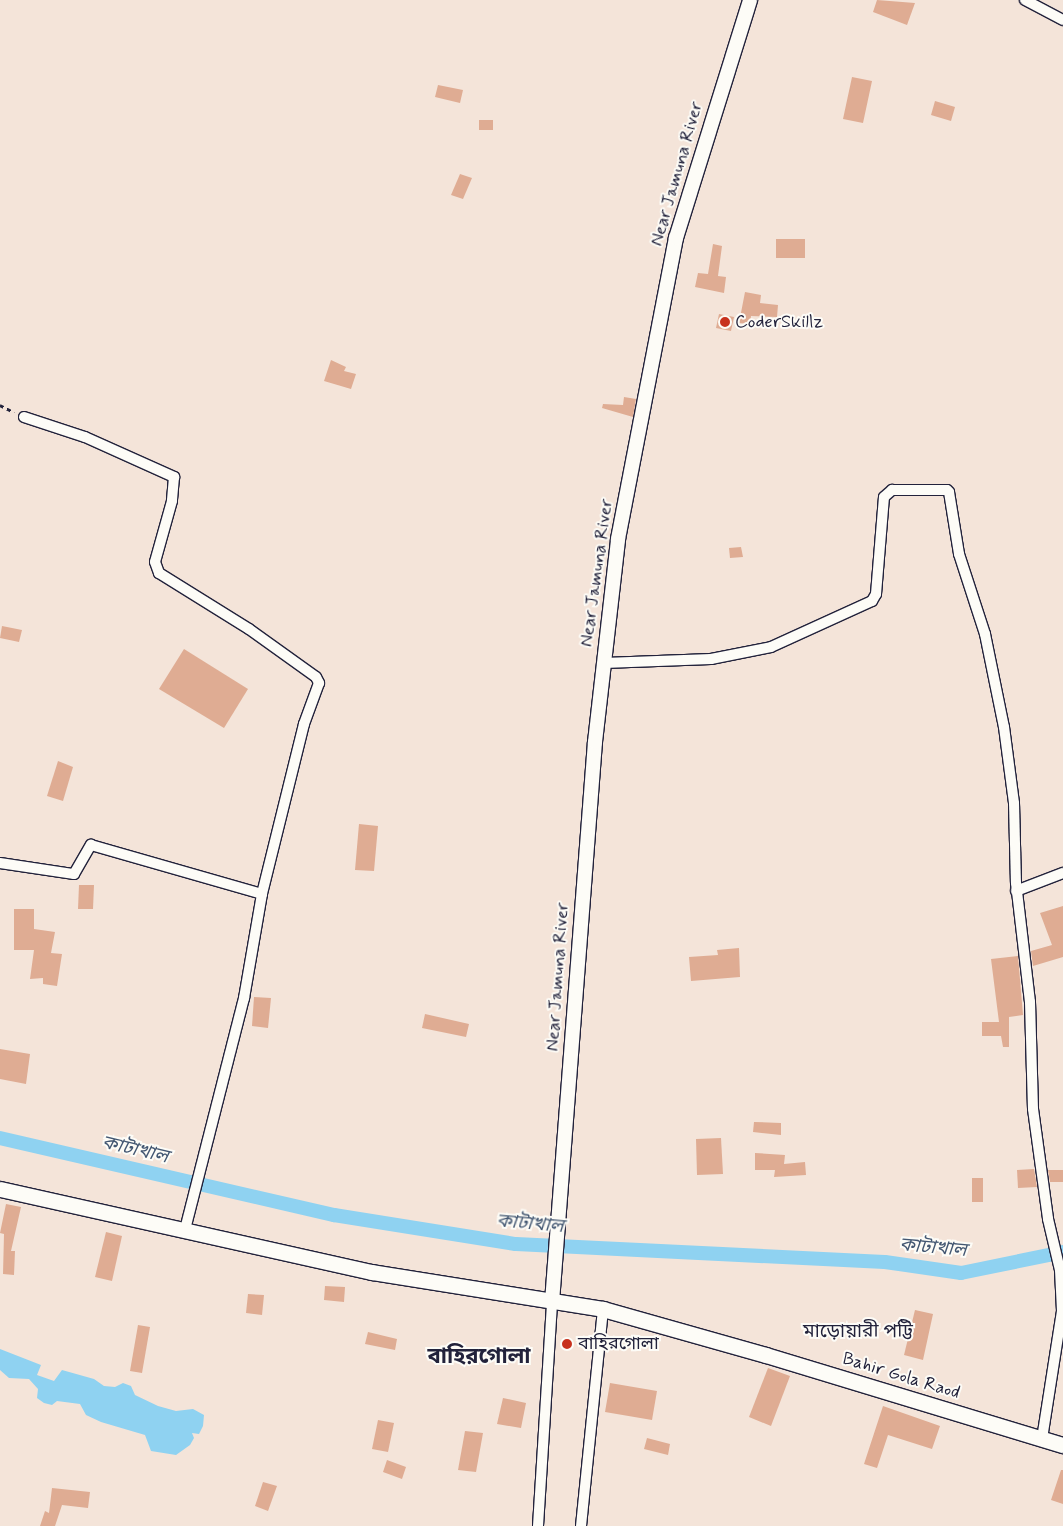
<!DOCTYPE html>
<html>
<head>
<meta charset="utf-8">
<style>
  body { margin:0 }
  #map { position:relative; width:1063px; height:1526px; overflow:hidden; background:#f4e4d9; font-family:Mynerve,"Noto Sans Bengali",sans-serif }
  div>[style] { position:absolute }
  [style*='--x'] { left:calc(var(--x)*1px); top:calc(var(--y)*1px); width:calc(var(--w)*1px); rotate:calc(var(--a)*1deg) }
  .water>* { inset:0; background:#8fd2f1 }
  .canal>* { height:14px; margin:-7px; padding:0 7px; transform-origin:7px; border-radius:7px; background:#8fd2f1 }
  .building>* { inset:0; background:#dfac93 }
  .path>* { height:2.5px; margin-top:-1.25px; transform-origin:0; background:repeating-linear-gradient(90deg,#22223b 0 4px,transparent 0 8px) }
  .roads { filter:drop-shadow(1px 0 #22223b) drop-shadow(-1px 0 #22223b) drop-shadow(0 1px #22223b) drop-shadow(0 -1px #22223b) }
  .minor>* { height:10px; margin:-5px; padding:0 5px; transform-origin:5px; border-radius:5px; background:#fdfcf7 }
  .tertiary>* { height:14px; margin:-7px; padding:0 7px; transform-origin:7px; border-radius:7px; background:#fdfcf7 }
  .secondary>* { height:15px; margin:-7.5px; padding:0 7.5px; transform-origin:7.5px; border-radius:7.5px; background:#fdfcf7 }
  .dots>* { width:14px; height:14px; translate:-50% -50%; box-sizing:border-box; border:2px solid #fdfcf7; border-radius:50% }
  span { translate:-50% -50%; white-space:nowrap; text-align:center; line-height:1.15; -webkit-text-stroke:4px #fdfcf7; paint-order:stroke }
  .street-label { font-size:18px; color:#22223b }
  .poi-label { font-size:18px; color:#22223b }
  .left { translate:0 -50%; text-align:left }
  .water-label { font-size:19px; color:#435772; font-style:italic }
  .neighbourhood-label { font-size:19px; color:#22223b }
  .district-label { font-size:22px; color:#22223b; font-weight:700 }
</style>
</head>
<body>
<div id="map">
  <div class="water">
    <i style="clip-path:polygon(0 1349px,41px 1365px,37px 1375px,54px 1381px,62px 1370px,94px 1379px,104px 1386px,115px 1387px,123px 1383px,131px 1386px,135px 1395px,158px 1406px,176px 1411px,193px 1409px,204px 1415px,203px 1426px,199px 1434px,192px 1433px,194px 1438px,190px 1445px,176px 1455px,151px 1451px,145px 1435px,101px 1422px,86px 1415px,80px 1404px,57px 1401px,52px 1405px,44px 1403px,37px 1398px,38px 1389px,29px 1379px,9px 1378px,0 1370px)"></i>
  </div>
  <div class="canal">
    <i style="--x:0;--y:1138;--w:343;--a:13"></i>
    <i style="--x:334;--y:1215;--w:184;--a:9.1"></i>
    <i style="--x:516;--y:1244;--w:369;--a:2.8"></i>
    <i style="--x:885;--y:1262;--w:77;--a:8.2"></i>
    <i style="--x:961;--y:1273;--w:104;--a:-11.6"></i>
  </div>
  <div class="building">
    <i style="clip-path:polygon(877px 0,915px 3px,907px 25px,873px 12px)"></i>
    <i style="clip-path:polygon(852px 77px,872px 81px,863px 123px,843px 119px)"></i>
    <i style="clip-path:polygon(438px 85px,463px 90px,460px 103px,435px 97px)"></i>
    <i style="clip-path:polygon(935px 101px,955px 107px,951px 121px,931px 115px)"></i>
    <i style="clip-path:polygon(479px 120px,493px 120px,493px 130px,479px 130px)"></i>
    <i style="clip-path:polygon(460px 174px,472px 178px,463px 199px,451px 195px)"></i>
    <i style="clip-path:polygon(776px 239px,805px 239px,805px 258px,776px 258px)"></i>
    <i style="clip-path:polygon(713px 244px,722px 246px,718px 276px,726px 277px,724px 293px,695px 287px,698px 273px,708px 274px)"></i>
    <i style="clip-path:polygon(745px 292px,761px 295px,760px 303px,778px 305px,777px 317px,751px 316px,750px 324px,739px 323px)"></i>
    <i style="clip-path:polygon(719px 314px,734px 317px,731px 331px,716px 328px)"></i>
    <i style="clip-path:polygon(331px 360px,346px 367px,344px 371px,356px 374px,351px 389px,324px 381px)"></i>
    <i style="clip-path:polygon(624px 397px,636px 399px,633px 417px,602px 408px,603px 404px,623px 405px)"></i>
    <i style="clip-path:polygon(741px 547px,743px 557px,730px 558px,729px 548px)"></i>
    <i style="clip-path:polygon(2px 626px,22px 630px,19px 642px,0 638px)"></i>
    <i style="clip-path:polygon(184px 649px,248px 689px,224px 728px,159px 689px)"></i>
    <i style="clip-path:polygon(58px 761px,73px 767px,63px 801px,47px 796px)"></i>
    <i style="clip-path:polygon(359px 824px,378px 826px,374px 871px,355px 870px)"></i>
    <i style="clip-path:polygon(79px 885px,94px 885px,93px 909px,78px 909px)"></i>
    <i style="clip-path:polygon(1063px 906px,1063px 957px,1033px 966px,1031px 951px,1052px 945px,1040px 913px)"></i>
    <i style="clip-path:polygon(14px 909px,34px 909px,34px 929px,55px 932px,51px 953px,62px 954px,57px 986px,43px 984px,43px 978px,30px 979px,34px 950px,14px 950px)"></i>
    <i style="clip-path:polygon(739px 948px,740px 977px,691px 981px,689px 957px,718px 955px,717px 950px)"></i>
    <i style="clip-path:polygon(1018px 956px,1023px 1015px,1009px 1017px,1009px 1047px,1003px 1047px,1001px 1036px,982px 1036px,982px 1022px,999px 1022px,991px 959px)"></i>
    <i style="clip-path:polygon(254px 997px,271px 998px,268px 1028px,252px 1026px)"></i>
    <i style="clip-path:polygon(425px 1014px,469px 1024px,466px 1037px,422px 1028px)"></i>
    <i style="clip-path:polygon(0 1049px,30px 1054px,26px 1084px,0 1079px)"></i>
    <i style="clip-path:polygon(754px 1122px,781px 1123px,781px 1135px,753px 1132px)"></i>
    <i style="clip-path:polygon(721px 1138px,723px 1174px,697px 1175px,696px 1139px)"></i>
    <i style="clip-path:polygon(755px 1153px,785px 1155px,784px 1164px,805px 1162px,806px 1175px,774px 1177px,775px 1170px,755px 1170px)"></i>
    <i style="clip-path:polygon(1034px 1169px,1037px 1187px,1018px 1188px,1017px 1170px)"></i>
    <i style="clip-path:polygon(1048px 1170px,1063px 1170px,1063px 1182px,1050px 1182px)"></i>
    <i style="clip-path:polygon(972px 1178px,983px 1178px,983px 1202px,972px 1202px)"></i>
    <i style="clip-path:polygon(6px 1204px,21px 1207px,11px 1251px,15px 1251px,14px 1275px,3px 1274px,4px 1234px,0 1233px)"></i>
    <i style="clip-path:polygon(106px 1232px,122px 1236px,112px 1281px,95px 1277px)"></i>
    <i style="clip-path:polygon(325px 1286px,345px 1287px,344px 1302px,324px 1300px)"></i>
    <i style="clip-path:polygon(248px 1294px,264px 1295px,262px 1315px,246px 1313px)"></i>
    <i style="clip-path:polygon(915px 1310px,933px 1314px,923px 1360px,904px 1355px)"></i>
    <i style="clip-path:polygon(138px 1325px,150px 1327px,142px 1373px,130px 1371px)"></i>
    <i style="clip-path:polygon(368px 1332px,397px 1339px,395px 1350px,365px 1344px)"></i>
    <i style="clip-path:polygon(768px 1368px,790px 1376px,771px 1426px,749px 1417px)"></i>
    <i style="clip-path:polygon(610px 1383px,657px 1391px,652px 1420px,605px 1412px)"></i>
    <i style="clip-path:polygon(503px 1398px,526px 1403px,521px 1428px,497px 1424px)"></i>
    <i style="clip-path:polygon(883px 1406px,940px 1426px,932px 1449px,888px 1435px,877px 1468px,864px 1464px)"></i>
    <i style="clip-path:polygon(378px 1420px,394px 1423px,388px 1452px,372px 1449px)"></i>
    <i style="clip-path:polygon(465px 1431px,483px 1433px,476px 1472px,458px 1470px)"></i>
    <i style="clip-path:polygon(647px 1438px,670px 1444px,668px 1455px,644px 1449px)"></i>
    <i style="clip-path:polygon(387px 1460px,406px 1467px,402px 1479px,383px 1472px)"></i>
    <i style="clip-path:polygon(1061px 1470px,1063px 1470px,1063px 1504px,1051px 1500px)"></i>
    <i style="clip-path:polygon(263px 1482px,277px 1486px,268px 1511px,255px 1506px)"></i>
    <i style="clip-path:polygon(52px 1488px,90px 1492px,88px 1508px,62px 1505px,55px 1526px,40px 1526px,45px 1511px,49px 1513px)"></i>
  </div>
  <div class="path">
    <i style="--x:0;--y:405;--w:16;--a:27"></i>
  </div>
  <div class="roads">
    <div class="minor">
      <i style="--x:1025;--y:0;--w:43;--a:27.8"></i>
      <i style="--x:24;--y:417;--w:64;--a:18.2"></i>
      <i style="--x:85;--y:437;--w:98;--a:24.2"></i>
      <i style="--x:174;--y:477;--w:24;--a:95"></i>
      <i style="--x:172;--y:501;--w:63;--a:105.6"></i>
      <i style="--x:155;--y:562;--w:12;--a:70"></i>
      <i style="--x:159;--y:573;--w:106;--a:31.9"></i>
      <i style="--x:249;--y:629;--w:82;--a:35.6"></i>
      <i style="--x:316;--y:677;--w:7;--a:63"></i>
      <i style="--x:319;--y:683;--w:44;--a:110.1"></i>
      <i style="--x:304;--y:724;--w:175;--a:103.9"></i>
      <i style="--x:262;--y:894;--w:106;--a:99.8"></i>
      <i style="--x:244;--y:998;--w:238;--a:104.3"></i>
      <i style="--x:604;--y:663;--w:107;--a:-2.1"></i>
      <i style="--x:711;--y:659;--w:61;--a:-11.3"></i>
      <i style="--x:771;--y:647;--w:111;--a:-24.5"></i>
      <i style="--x:872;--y:601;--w:8;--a:-60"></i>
      <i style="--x:876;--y:594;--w:97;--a:-85.3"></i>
      <i style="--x:884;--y:497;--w:11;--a:-41"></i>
      <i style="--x:892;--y:490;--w:55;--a:0"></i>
      <i style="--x:947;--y:490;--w:3;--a:45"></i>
      <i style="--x:949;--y:492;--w:63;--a:80.8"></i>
      <i style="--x:959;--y:554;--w:84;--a:72"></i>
      <i style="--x:985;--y:634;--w:95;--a:78.5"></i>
      <i style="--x:1004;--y:727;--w:77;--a:82.5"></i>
      <i style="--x:1014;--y:803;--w:80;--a:88.6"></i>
      <i style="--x:1016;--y:883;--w:120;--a:83.3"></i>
      <i style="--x:1030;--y:1002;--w:107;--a:88.4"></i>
      <i style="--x:1033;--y:1109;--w:111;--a:82.2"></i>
      <i style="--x:1048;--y:1219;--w:52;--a:76.8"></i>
      <i style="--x:1060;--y:1270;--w:41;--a:87.2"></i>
      <i style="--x:1062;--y:1311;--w:130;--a:98.9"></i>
      <i style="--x:0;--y:863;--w:75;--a:8.5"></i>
      <i style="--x:74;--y:874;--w:34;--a:-60"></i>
      <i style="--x:91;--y:845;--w:178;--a:16"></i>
      <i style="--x:1016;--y:891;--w:50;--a:-21"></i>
      <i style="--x:538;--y:1526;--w:224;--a:-86.4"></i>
      <i style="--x:581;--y:1526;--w:218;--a:-84.2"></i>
    </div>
    <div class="tertiary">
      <i style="--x:552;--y:1302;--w:562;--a:-85.61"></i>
      <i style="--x:595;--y:742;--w:204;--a:-83.5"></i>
      <i style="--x:618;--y:539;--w:307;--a:-79.1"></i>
      <i style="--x:676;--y:238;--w:249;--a:-72.7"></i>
    </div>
    <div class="secondary">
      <i style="--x:0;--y:1189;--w:381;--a:12.6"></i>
      <i style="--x:372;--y:1272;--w:234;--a:9.1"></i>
      <i style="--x:603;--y:1309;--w:169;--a:15.8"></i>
      <i style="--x:766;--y:1355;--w:310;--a:16.9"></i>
    </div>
  </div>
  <div class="dots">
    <i style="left:725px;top:322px;background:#c8321e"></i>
    <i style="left:567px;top:1344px;background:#c8321e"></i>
  </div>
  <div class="street-label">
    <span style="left:677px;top:174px;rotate:-74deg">Near Jamuna River</span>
    <span style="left:597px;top:573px;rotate:-82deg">Near Jamuna River</span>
    <span style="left:558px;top:977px;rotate:-86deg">Near Jamuna River</span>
    <span style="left:901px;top:1376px;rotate:17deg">Bahir Gola Raod</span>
  </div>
  <div class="poi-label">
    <span class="left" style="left:735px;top:322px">CoderSkillz</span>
    <span class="left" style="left:578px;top:1344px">বাহিরগোলা</span>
  </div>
  <div class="water-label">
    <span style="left:135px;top:1150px;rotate:13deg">কাটাখাল</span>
    <span style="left:530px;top:1224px;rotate:5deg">কাটাখাল</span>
    <span style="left:933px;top:1248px;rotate:5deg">কাটাখাল</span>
  </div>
  <div class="neighbourhood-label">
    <span style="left:858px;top:1332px">মাড়োয়ারী পট্টি</span>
  </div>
  <div class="district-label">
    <span style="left:479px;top:1358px">বাহিরগোলা</span>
  </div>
</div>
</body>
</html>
